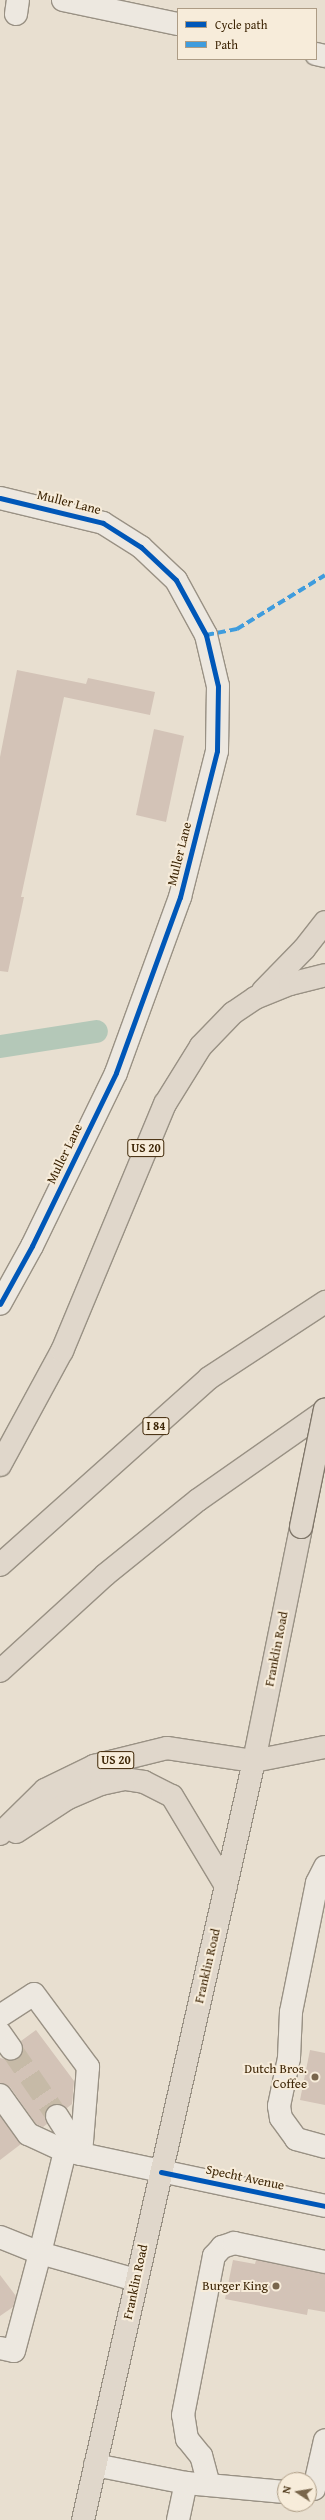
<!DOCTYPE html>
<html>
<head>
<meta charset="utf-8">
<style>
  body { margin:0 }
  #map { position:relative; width:325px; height:2520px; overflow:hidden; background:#e8dfd0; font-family:"Gentium Book Plus",serif }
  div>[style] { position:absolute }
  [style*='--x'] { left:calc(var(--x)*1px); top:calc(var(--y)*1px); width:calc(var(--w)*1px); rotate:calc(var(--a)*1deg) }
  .canal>* { height:23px; margin:-11.5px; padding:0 11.5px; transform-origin:11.5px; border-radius:11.5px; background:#b4c8b8 }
  .building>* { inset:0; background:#d3c3b7 }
  .minor-tunnel>* { height:22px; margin-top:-11px; transform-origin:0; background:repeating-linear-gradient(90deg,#c6baa7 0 22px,transparent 0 33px) }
  .roads { filter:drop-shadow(1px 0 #999184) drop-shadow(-1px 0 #999184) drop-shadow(0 1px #999184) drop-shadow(0 -1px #999184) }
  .minor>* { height:22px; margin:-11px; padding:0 11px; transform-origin:11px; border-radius:11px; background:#ede8e0 }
  .major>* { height:22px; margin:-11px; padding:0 11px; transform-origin:11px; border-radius:11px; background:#e0d7cb }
  .highway>* { height:22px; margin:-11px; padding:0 11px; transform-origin:11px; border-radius:11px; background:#e0d7cb }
  .bridges { filter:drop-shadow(1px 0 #80776a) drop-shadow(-1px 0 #80776a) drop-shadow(0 1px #80776a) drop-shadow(0 -1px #80776a) }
  .major-bridge>* { height:22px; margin:-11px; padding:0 11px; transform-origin:11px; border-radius:11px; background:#e0d7cb }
  .quiet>* { height:4px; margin-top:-2px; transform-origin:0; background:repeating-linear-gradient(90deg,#3f9cdd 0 8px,transparent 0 12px) }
  .cycleway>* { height:5px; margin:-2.5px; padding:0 2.5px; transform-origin:2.5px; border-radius:2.5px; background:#0057b8 }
  .dots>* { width:11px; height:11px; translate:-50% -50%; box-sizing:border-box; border:2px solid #f7ecda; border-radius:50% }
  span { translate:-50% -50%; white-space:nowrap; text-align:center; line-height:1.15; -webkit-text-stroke:4px #f7ecda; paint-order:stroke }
  .shield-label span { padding:1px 3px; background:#f7ecda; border:1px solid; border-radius:3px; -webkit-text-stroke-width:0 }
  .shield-label { font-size:12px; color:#3d2505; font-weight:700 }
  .street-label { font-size:13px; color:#3d2505 }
  .poi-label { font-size:13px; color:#3d2505 }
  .right { translate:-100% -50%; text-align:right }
  .legend { position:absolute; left:177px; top:8px; width:140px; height:52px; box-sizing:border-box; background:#f7ecda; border:1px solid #ad9c85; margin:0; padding:5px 7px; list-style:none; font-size:12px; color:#3d2505 }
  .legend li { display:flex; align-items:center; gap:8px; height:20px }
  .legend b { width:20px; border:1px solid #ad9c85 }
  .north { position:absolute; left:277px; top:2472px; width:40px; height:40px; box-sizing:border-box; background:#f7ecda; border:1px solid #ad9c85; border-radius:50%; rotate:282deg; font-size:11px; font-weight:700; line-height:16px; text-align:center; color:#3d2505 }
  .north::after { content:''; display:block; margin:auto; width:14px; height:18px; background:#79664c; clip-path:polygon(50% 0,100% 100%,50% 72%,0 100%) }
</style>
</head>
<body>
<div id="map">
  <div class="canal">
    <i style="--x:0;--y:1046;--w:97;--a:-8.9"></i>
  </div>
  <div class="building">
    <i style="clip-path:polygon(17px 670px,86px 684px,88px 678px,155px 692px,150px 715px,64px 697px,21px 897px,24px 897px,8px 972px,0 971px,0 757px)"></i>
    <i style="clip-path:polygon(154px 729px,184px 736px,166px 822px,136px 815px)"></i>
    <i style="clip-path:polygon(36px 2030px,74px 2081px,72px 2104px,67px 2108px,57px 2104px,50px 2106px,45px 2116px,47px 2124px,43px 2127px,36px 2124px,10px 2087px,0 2083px,0 2058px,12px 2061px,18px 2059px,23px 2048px,21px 2041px)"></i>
    <i style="clip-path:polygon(310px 2050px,325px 2053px,325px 2105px,300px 2100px)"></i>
    <i style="clip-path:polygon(0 2116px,21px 2144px,0 2160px)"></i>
    <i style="clip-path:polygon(233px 2260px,255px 2264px,256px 2260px,325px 2274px,325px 2312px,308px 2309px,307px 2315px,225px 2299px)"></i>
    <i style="clip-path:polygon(0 2275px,16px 2296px,13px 2307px,0 2316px)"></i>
  </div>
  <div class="minor-tunnel">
    <i style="--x:11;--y:2049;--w:81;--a:55.5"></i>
  </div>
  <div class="roads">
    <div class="minor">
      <i style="--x:63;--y:0;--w:117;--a:11.8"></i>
      <i style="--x:16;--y:14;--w:14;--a:-82"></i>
      <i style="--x:316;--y:54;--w:9;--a:13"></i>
      <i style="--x:0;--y:498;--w:106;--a:13.6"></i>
      <i style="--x:103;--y:523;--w:45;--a:32.3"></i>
      <i style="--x:141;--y:547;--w:48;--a:43.3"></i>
      <i style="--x:176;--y:580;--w:63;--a:61.4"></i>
      <i style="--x:206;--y:635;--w:52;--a:76.8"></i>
      <i style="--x:218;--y:686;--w:65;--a:90.9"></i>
      <i style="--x:217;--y:751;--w:151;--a:104.2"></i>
      <i style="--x:180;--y:897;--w:187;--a:110"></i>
      <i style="--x:116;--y:1073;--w:192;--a:115.9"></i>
      <i style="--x:32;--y:1246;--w:66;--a:118.9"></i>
      <i style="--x:325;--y:1867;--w:18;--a:117"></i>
      <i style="--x:317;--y:1883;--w:132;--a:101.4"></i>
      <i style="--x:291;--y:2012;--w:46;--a:92.5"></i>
      <i style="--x:289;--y:2058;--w:49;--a:101.8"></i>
      <i style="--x:279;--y:2106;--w:12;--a:81"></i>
      <i style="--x:281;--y:2118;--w:26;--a:54"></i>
      <i style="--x:296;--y:2139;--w:30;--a:15"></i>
      <i style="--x:0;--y:2016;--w:40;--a:-32.9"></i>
      <i style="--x:34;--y:1994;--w:91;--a:53.5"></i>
      <i style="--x:88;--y:2067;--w:87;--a:94.6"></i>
      <i style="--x:81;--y:2154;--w:249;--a:12"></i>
      <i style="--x:0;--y:2033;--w:19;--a:55"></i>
      <i style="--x:0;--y:2095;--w:48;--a:54.3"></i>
      <i style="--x:28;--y:2134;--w:41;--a:24.7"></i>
      <i style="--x:57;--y:2116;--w:45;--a:57.7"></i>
      <i style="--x:0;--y:2237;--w:43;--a:21.8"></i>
      <i style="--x:40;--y:2253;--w:105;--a:-76.2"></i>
      <i style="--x:65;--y:2151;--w:16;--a:11"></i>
      <i style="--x:0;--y:2348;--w:14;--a:12"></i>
      <i style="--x:14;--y:2351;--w:101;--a:-75.1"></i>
      <i style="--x:40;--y:2253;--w:100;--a:15.7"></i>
      <i style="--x:95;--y:2465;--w:93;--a:11.2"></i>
      <i style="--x:186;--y:2483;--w:99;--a:5.2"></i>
      <i style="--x:209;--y:2485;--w:30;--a:-105"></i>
      <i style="--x:201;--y:2456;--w:22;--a:-129"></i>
      <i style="--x:187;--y:2439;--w:24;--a:-99"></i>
      <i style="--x:183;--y:2415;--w:162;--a:-79"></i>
      <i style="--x:214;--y:2256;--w:12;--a:-48"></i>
      <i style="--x:222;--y:2247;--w:13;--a:-18"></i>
      <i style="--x:234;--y:2243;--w:93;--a:11.8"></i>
      <i style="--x:314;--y:2489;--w:50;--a:-77.3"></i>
      <i style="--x:178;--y:2520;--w:38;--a:-78"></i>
    </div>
    <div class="major">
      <i style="--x:83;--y:2520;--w:778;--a:-77.3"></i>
      <i style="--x:254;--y:1761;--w:239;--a:-78.6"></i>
    </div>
    <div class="highway">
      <i style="--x:263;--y:991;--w:59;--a:-45.7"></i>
      <i style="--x:304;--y:949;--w:34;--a:-52"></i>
      <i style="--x:0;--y:1465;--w:130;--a:-61.5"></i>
      <i style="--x:62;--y:1351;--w:268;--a:-67.4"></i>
      <i style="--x:165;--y:1104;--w:68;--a:-58.2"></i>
      <i style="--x:201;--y:1046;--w:46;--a:-45.9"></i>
      <i style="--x:233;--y:1013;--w:27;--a:-34"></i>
      <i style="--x:255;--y:998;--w:38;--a:-22"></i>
      <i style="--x:290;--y:984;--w:36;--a:-14"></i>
      <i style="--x:0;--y:1565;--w:280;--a:-41.8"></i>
      <i style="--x:209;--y:1378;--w:139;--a:-33.2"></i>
      <i style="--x:0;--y:1671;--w:142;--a:-42.4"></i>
      <i style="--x:105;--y:1575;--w:119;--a:-38.9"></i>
      <i style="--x:198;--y:1500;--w:155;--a:-35"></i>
      <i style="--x:16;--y:1832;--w:62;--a:-33.2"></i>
      <i style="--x:68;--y:1798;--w:36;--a:-23"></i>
      <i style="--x:101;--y:1784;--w:25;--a:-12"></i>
      <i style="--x:125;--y:1779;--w:19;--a:9"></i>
      <i style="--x:144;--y:1782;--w:31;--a:27"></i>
      <i style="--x:172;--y:1796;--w:105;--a:59"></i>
      <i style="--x:0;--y:1834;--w:63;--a:-44.4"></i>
      <i style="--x:45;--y:1790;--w:55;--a:-26.1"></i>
      <i style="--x:94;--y:1766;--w:75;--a:-13.9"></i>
      <i style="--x:167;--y:1748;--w:88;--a:8.5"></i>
      <i style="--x:254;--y:1761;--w:72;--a:-11.2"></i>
    </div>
  </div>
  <div class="bridges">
    <div class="major-bridge">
      <i style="--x:301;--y:1527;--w:120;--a:-78.5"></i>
    </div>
  </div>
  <div class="quiet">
    <i style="--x:206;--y:635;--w:32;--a:-11"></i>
    <i style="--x:237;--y:629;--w:103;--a:-31.5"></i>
  </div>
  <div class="cycleway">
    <i style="--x:0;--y:498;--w:106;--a:13.6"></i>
    <i style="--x:103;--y:523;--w:45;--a:32.3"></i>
    <i style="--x:141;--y:547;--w:48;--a:43.3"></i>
    <i style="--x:176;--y:580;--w:63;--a:61.4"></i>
    <i style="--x:206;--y:635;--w:52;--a:76.8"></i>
    <i style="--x:218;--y:686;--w:65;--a:90.9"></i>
    <i style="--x:217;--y:751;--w:151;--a:104.2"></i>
    <i style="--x:180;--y:897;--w:187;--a:110"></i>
    <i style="--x:116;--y:1073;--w:192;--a:115.9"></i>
    <i style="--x:32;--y:1246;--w:66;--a:118.9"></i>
    <i style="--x:161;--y:2172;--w:167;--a:11.7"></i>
  </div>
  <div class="dots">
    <i style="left:315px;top:2077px;background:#79664c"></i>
    <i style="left:276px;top:2286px;background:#79664c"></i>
  </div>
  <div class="shield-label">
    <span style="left:146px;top:1148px">US 20</span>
    <span style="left:156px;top:1426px">I 84</span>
    <span style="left:116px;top:1760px">US 20</span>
  </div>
  <div class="street-label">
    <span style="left:69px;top:503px;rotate:14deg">Muller Lane</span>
    <span style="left:180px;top:854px;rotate:-76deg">Muller Lane</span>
    <span style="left:65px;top:1154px;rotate:-64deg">Muller Lane</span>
    <span style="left:277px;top:1649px;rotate:-79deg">Franklin Road</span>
    <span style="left:208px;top:1966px;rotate:-77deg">Franklin Road</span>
    <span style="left:245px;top:2178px;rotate:12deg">Specht Avenue</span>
    <span style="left:136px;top:2282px;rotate:-78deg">Franklin Road</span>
  </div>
  <div class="poi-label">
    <span class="right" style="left:307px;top:2077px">Dutch Bros.<br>Coffee</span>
    <span class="right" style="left:268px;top:2286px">Burger King</span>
  </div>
  <ul class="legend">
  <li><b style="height:5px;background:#0057b8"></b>Cycle path</li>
  <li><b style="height:5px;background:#3f9cdd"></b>Path</li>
  </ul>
  <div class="north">N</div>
</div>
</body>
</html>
